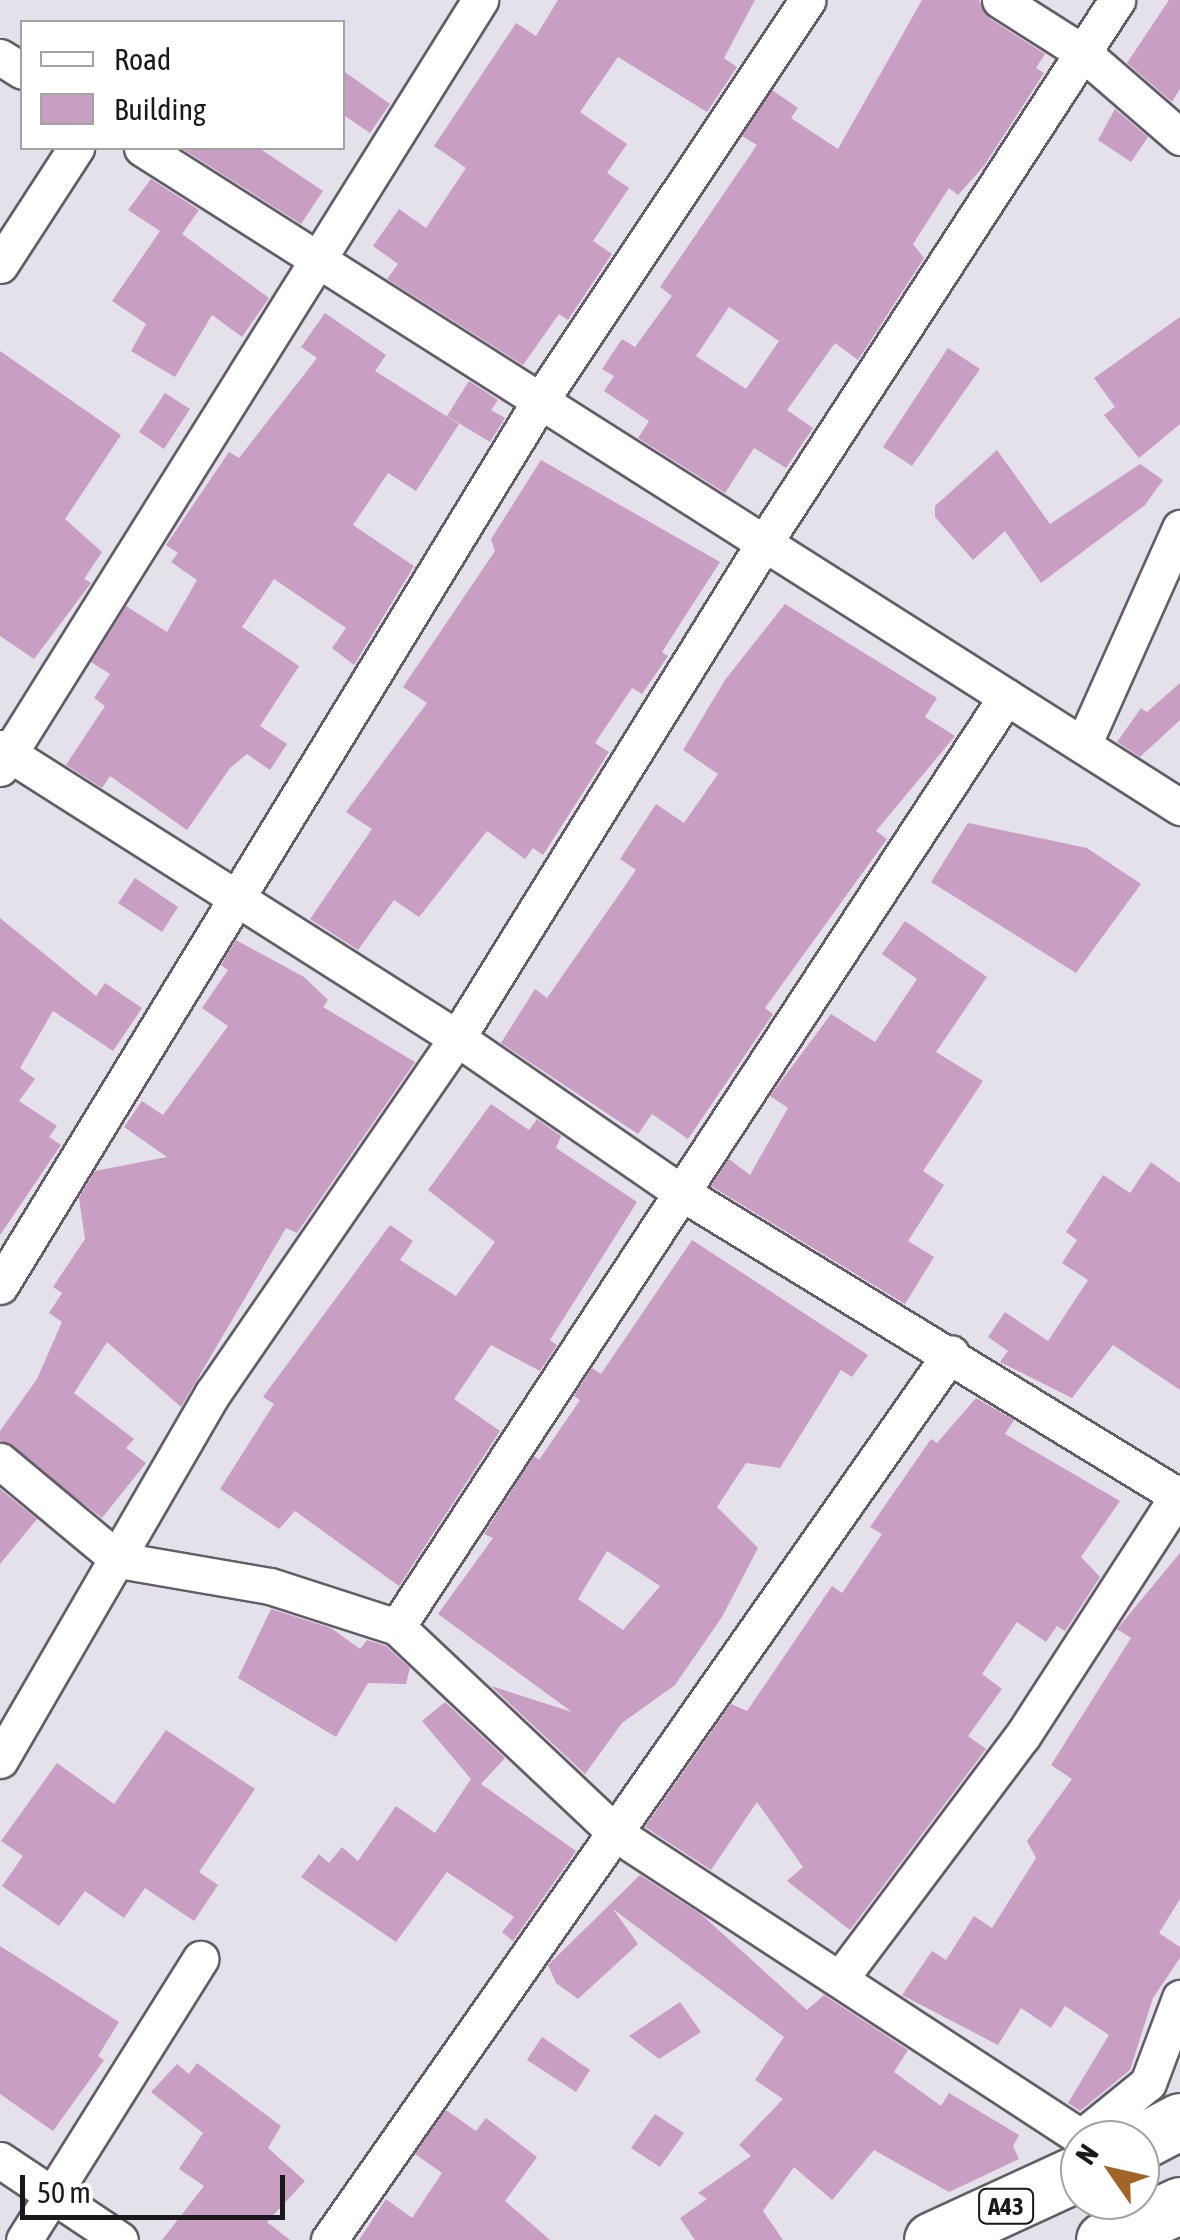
<!DOCTYPE html>
<html>
<head>
<meta charset="utf-8">
<style>
  body { margin:0 }
  #map { position:relative; width:1180px; height:2240px; overflow:hidden; background:#e5e1eb; font-family:"Asap Condensed",sans-serif }
  div>[style] { position:absolute }
  [style*='--x'] { left:calc(var(--x)*1px); top:calc(var(--y)*1px); width:calc(var(--w)*1px); rotate:calc(var(--a)*1deg) }
  .building>* { inset:0; background:#c89ec3 }
  .roads { filter:drop-shadow(2px 0 #625d66) drop-shadow(-2px 0 #625d66) drop-shadow(0 2px #625d66) drop-shadow(0 -2px #625d66) }
  .minor>* { height:35px; margin:-17.5px; padding:0 17.5px; transform-origin:17.5px; border-radius:17.5px; background:#fff }
  .trunk>* { height:55px; margin:-27.5px; padding:0 27.5px; transform-origin:27.5px; border-radius:27.5px; background:#fff }
  span { translate:-50% -50%; white-space:nowrap; text-align:center; line-height:1.15; -webkit-text-stroke:10px #fff; paint-order:stroke }
  .shield-label span { padding:2px 8px; background:#fff; border:2px solid; border-radius:8px; -webkit-text-stroke-width:0 }
  .shield-label { font-size:25px; color:#19181b; font-weight:700 }
  .legend { position:absolute; left:20px; top:20px; width:325px; height:130px; box-sizing:border-box; background:#fff; border:2px solid #a3a3a4; margin:0; padding:12px 18px; list-style:none; font-size:30px; color:#19181b }
  .legend li { display:flex; align-items:center; gap:20px; height:50px }
  .legend b { width:50px; border:2px solid #a3a3a4 }
  .north { position:absolute; left:1060px; top:2120px; width:100px; height:100px; box-sizing:border-box; background:#fff; border:2px solid #a3a3a4; border-radius:50%; rotate:304deg; font-size:28px; font-weight:700; line-height:40px; text-align:center; color:#19181b }
  .north::after { content:''; display:block; margin:auto; width:35px; height:45px; background:#a16527; clip-path:polygon(50% 0,100% 100%,50% 72%,0 100%) }
  .scale { position:absolute; left:20px; top:2175px; width:265px; height:45px; box-sizing:border-box; border:5px solid #19181b; border-top:0; padding-left:12px; font-size:30px; line-height:35px; white-space:nowrap; color:#19181b; -webkit-text-stroke:8px #fff; paint-order:stroke }
</style>
</head>
<body>
<div id="map">
  <div class="building">
    <i style="clip-path:polygon(558px 0,755px 0,724px 58px,737px 67px,707px 112px,618px 57px,580px 112px,627px 144px,607px 173px,629px 188px,593px 241px,612px 254px,568px 320px,559px 314px,523px 365px,387px 279px,398px 264px,373px 246px,399px 209px,426px 228px,466px 168px,434px 146px,516px 23px,536px 36px)"></i>
    <i style="clip-path:polygon(evenodd,922px 0,979px 0,989px 18px,1045px 54px,1036px 68px,1044px 73px,984px 166px,958px 195px,949px 188px,913px 244px,924px 258px,858px 360px,835px 343px,787px 410px,813px 428px,786px 468px,754px 448px,725px 493px,638px 438px,649px 421px,604px 391px,614px 376px,602px 369px,622px 339px,635px 347px,672px 296px,660px 287px,757px 145px,742px 136px,772px 90px,798px 108px,791px 118px,838px 149px,922px 0,729px 307px,779px 341px,746px 389px,696px 356px,729px 307px)"></i>
    <i style="clip-path:polygon(1169px 0,1180px 0,1180px 89px,1172px 102px,1127px 63px)"></i>
    <i style="clip-path:polygon(342px 70px,390px 104px,370px 133px,342px 114px)"></i>
    <i style="clip-path:polygon(1115px 109px,1148px 137px,1131px 162px,1098px 140px)"></i>
    <i style="clip-path:polygon(181px 148px,259px 148px,323px 191px,301px 224px)"></i>
    <i style="clip-path:polygon(151px 179px,199px 210px,182px 234px,269px 298px,242px 337px,212px 315px,175px 377px,131px 351px,146px 324px,112px 301px,160px 231px,128px 210px)"></i>
    <i style="clip-path:polygon(325px 313px,386px 355px,375px 371px,459px 424px,416px 491px,388px 473px,353px 525px,414px 566px,354px 665px,332px 648px,346px 628px,274px 579px,242px 627px,299px 666px,260px 726px,287px 744px,270px 770px,247px 754px,230px 768px,187px 830px,110px 776px,102px 788px,66px 765px,105px 706px,94px 698px,110px 674px,91px 662px,126px 606px,167px 632px,197px 580px,171px 562px,178px 553px,166px 545px,229px 452px,239px 458px,317px 358px,301px 347px)"></i>
    <i style="clip-path:polygon(1180px 317px,1180px 424px,1139px 458px,1104px 415px,1115px 407px,1094px 378px)"></i>
    <i style="clip-path:polygon(948px 348px,980px 369px,912px 466px,883px 447px)"></i>
    <i style="clip-path:polygon(0 351px,121px 435px,65px 519px,102px 552px,84px 579px,91px 583px,34px 659px,0 636px)"></i>
    <i style="clip-path:polygon(469px 381px,498px 400px,491px 410px,505px 418px,490px 442px,447px 416px)"></i>
    <i style="clip-path:polygon(165px 393px,190px 409px,164px 449px,139px 432px)"></i>
    <i style="clip-path:polygon(997px 450px,1050px 524px,1140px 464px,1163px 480px,1145px 505px,1041px 583px,1005px 531px,973px 560px,935px 517px,935px 506px)"></i>
    <i style="clip-path:polygon(541px 460px,720px 562px,662px 652px,668px 656px,642px 694px,632px 688px,595px 743px,609px 752px,543px 855px,533px 848px,525px 859px,487px 831px,419px 917px,394px 900px,358px 950px,310px 919px,372px 829px,346px 812px,427px 703px,403px 687px,495px 551px,491px 539px)"></i>
    <i style="clip-path:polygon(785px 604px,937px 698px,925px 717px,955px 736px,876px 831px,887px 839px,765px 1008px,773px 1014px,688px 1139px,652px 1114px,638px 1134px,501px 1043px,535px 989px,547px 998px,636px 870px,620px 859px,656px 804px,684px 823px,718px 774px,683px 750px,725px 680px)"></i>
    <i style="clip-path:polygon(1180px 683px,1180px 720px,1140px 757px,1117px 742px,1141px 708px,1147px 712px)"></i>
    <i style="clip-path:polygon(968px 823px,1087px 848px,1141px 884px,1076px 973px,931px 882px)"></i>
    <i style="clip-path:polygon(135px 878px,178px 907px,162px 932px,118px 903px)"></i>
    <i style="clip-path:polygon(0 918px,96px 996px,105px 983px,142px 1008px,113px 1051px,53px 1011px,20px 1068px,35px 1079px,19px 1101px,57px 1126px,49px 1137px,61px 1145px,0 1235px)"></i>
    <i style="clip-path:polygon(905px 921px,987px 977px,936px 1052px,983px 1081px,923px 1171px,944px 1185px,908px 1241px,934px 1257px,905px 1304px,711px 1186px,729px 1159px,750px 1175px,788px 1108px,770px 1096px,831px 1014px,875px 1042px,917px 979px,882px 954px)"></i>
    <i style="clip-path:polygon(236px 940px,304px 977px,328px 1000px,323px 1007px,415px 1062px,297px 1233px,286px 1228px,181px 1407px,107px 1342px,74px 1393px,134px 1439px,126px 1448px,146px 1463px,102px 1518px,0 1440px,0 1431px,37px 1379px,62px 1322px,49px 1313px,62px 1293px,53px 1287px,85px 1239px,79px 1198px,95px 1171px,167px 1157px,124px 1127px,142px 1101px,163px 1115px,228px 1026px,202px 1008px,228px 970px,221px 965px)"></i>
    <i style="clip-path:polygon(491px 1104px,529px 1130px,537px 1119px,561px 1136px,556px 1148px,637px 1202px,550px 1340px,557px 1345px,540px 1371px,491px 1345px,454px 1399px,500px 1431px,399px 1586px,295px 1511px,279px 1529px,220px 1489px,274px 1404px,263px 1397px,390px 1225px,413px 1241px,400px 1260px,456px 1296px,495px 1242px,428px 1190px)"></i>
    <i style="clip-path:polygon(1151px 1162px,1180px 1183px,1180px 1390px,1113px 1345px,1072px 1398px,1000px 1362px,1008px 1351px,988px 1337px,1005px 1312px,1048px 1341px,1088px 1280px,1062px 1263px,1077px 1240px,1066px 1232px,1103px 1175px,1130px 1193px)"></i>
    <i style="clip-path:polygon(evenodd,692px 1240px,868px 1355px,852px 1377px,841px 1370px,780px 1468px,746px 1463px,717px 1507px,758px 1548px,722px 1617px,675px 1685px,622px 1723px,585px 1774px,491px 1686px,572px 1712px,438px 1614px,493px 1538px,484px 1534px,534px 1456px,539px 1460px,580px 1400px,574px 1396px,592px 1368px,601px 1374px,692px 1240px,607px 1551px,660px 1586px,623px 1630px,578px 1599px,607px 1551px)"></i>
    <i style="clip-path:polygon(976px 1398px,1014px 1420px,1005px 1434px,1120px 1501px,1081px 1557px,1100px 1577px,1065px 1631px,1057px 1626px,1046px 1642px,1017px 1622px,982px 1674px,1002px 1689px,968px 1736px,986px 1749px,850px 1930px,787px 1881px,803px 1867px,757px 1802px,711px 1870px,645px 1827px,731px 1704px,747px 1711px,832px 1586px,842px 1593px,882px 1534px,870px 1527px,931px 1439px,937px 1443px)"></i>
    <i style="clip-path:polygon(0 1489px,37px 1519px,0 1564px)"></i>
    <i style="clip-path:polygon(1180px 1553px,1180px 1899px,1159px 1933px,1180px 1947px,1180px 1958px,1153px 1998px,1130px 2070px,1080px 2111px,1068px 2103px,1109px 2035px,1065px 2006px,1051px 2028px,1021px 2008px,998px 2045px,902px 1995px,932px 1951px,946px 1960px,974px 1916px,992px 1928px,1036px 1858px,1027px 1841px,1072px 1779px,1051px 1765px,1131px 1638px,1117px 1629px)"></i>
    <i style="clip-path:polygon(271px 1609px,331px 1628px,360px 1649px,367px 1640px,386px 1646px,410px 1668px,406px 1684px,368px 1683px,336px 1737px,238px 1678px)"></i>
    <i style="clip-path:polygon(445px 1702px,505px 1758px,481px 1784px,576px 1851px,513px 1941px,502px 1932px,514px 1917px,447px 1872px,396px 1942px,301px 1877px,319px 1854px,329px 1863px,342px 1847px,358px 1861px,396px 1806px,435px 1833px,471px 1779px,422px 1721px)"></i>
    <i style="clip-path:polygon(166px 1730px,255px 1789px,199px 1872px,218px 1885px,194px 1921px,145px 1888px,124px 1918px,85px 1891px,59px 1926px,2px 1886px,23px 1856px,1px 1841px,57px 1763px,114px 1804px)"></i>
    <i style="clip-path:polygon(640px 1875px,702px 1915px,807px 2010px,824px 1995px,908px 2050px,894px 2072px,941px 2106px,949px 2093px,1019px 2135px,1013px 2146px,1019px 2159px,949px 2192px,874px 2150px,832px 2200px,794px 2167px,763px 2211px,783px 2240px,695px 2240px,680px 2218px,707px 2199px,698px 2193px,751px 2156px,739px 2145px,783px 2099px,755px 2080px,784px 2037px,613px 1909px,638px 1944px,578px 1999px,556px 1983px,548px 1965px)"></i>
    <i style="clip-path:polygon(0 1946px,119px 2022px,98px 2056px,104px 2060px,53px 2131px,0 2094px)"></i>
    <i style="clip-path:polygon(680px 2002px,701px 2032px,659px 2059px,629px 2036px)"></i>
    <i style="clip-path:polygon(542px 2037px,590px 2070px,576px 2092px,527px 2060px)"></i>
    <i style="clip-path:polygon(197px 2063px,281px 2126px,268px 2148px,305px 2181px,267px 2222px,290px 2240px,162px 2240px,204px 2186px,179px 2169px,203px 2133px,151px 2092px,177px 2064px,189px 2074px)"></i>
    <i style="clip-path:polygon(446px 2110px,476px 2131px,486px 2118px,537px 2157px,505px 2201px,550px 2240px,359px 2240px,386px 2199px,412px 2218px,442px 2173px,415px 2154px)"></i>
    <i style="clip-path:polygon(655px 2114px,684px 2133px,660px 2167px,631px 2148px)"></i>
  </div>
  <div class="roads">
    <div class="minor">
      <i style="--x:1000;--y:0;--w:97;--a:32.4"></i>
      <i style="--x:1082;--y:52;--w:130;--a:40.9"></i>
      <i style="--x:0;--y:57;--w:26;--a:32"></i>
      <i style="--x:142;--y:148;--w:1230;--a:32.41"></i>
      <i style="--x:0;--y:265;--w:140;--a:-57"></i>
      <i style="--x:1083;--y:745;--w:238;--a:-65.9"></i>
      <i style="--x:0;--y:748;--w:541;--a:32.4"></i>
      <i style="--x:457;--y:1038;--w:273;--a:34.6"></i>
      <i style="--x:682;--y:1193;--w:583;--a:31.4"></i>
      <i style="--x:0;--y:768;--w:906;--a:-57.99"></i>
      <i style="--x:0;--y:1286;--w:1037;--a:-58.61"></i>
      <i style="--x:540;--y:401;--w:482;--a:-56.3"></i>
      <i style="--x:0;--y:1461;--w:155;--a:39.8"></i>
      <i style="--x:119;--y:1560;--w:153;--a:9.8"></i>
      <i style="--x:270;--y:1586;--w:133;--a:17.9"></i>
      <i style="--x:397;--y:1627;--w:303;--a:43.3"></i>
      <i style="--x:618;--y:1835;--w:558;--a:33.15"></i>
      <i style="--x:397;--y:1627;--w:1112;--a:-56.78"></i>
      <i style="--x:0;--y:1760;--w:424;--a:-59.9"></i>
      <i style="--x:213;--y:1393;--w:431;--a:-55.5"></i>
      <i style="--x:457;--y:1038;--w:582;--a:-58.19"></i>
      <i style="--x:764;--y:543;--w:648;--a:-56.97"></i>
      <i style="--x:842;--y:1976;--w:301;--a:-53.1"></i>
      <i style="--x:1023;--y:1735;--w:289;--a:-57.1"></i>
      <i style="--x:1084;--y:2135;--w:82;--a:-39.1"></i>
      <i style="--x:1148;--y:2083;--w:91;--a:-69.4"></i>
      <i style="--x:0;--y:2160;--w:144;--a:33.7"></i>
      <i style="--x:24;--y:2240;--w:332;--a:-57.9"></i>
      <i style="--x:329;--y:2240;--w:1083;--a:-54.96"></i>
    </div>
    <div class="trunk">
      <i style="--x:1140;--y:2142;--w:45;--a:-27.7"></i>
      <i style="--x:932;--y:2240;--w:163;--a:-24.7"></i>
      <i style="--x:1104;--y:2240;--w:84;--a:-24.7"></i>
    </div>
  </div>
  <div class="shield-label">
    <span style="left:1006px;top:2206px">A43</span>
  </div>
  <ul class="legend">
  <li><b style="height:12px;background:#fff"></b>Road</li>
  <li><b style="height:28px;background:#c89ec3"></b>Building</li>
  </ul>
  <div class="north">N</div>
  <div class="scale">50 m</div>
</div>
</body>
</html>
